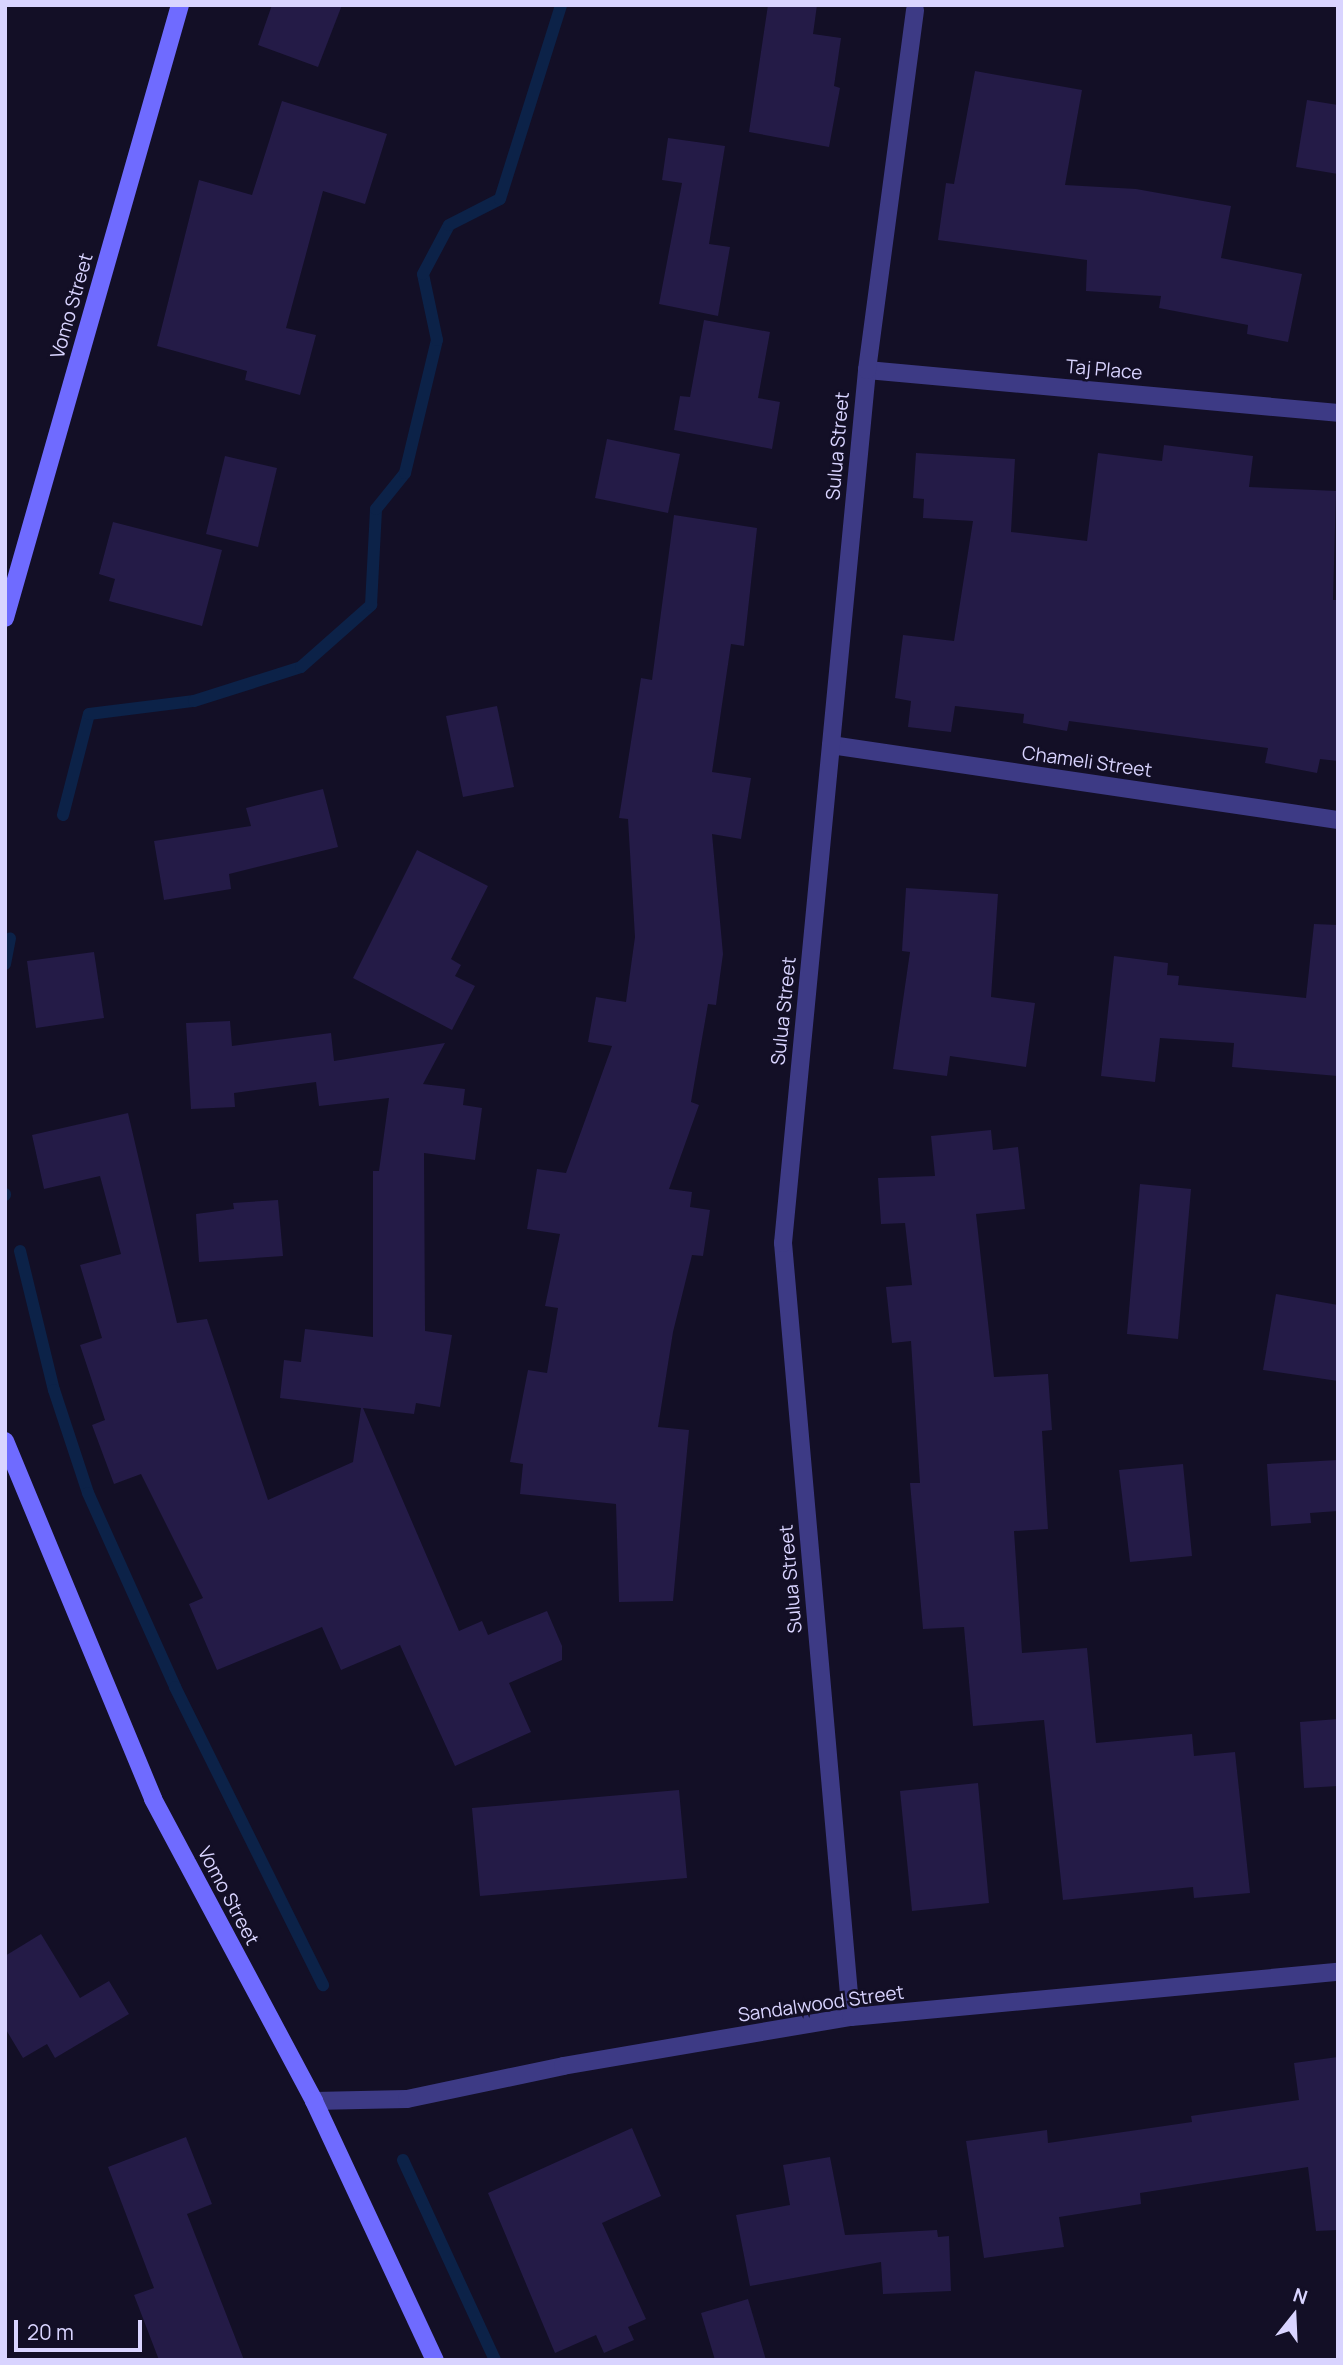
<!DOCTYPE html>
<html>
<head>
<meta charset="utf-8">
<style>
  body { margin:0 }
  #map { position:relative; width:1343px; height:2365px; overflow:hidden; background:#130f26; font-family:Manrope,sans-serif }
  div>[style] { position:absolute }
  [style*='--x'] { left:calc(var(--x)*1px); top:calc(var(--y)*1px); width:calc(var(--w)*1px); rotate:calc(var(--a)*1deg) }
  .stream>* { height:12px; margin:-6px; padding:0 6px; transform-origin:6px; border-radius:6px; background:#0c2248 }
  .building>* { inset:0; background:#241b47 }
  .street>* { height:18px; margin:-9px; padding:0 9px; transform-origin:9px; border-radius:9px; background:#3d3a85 }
  .secondary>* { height:18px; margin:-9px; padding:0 9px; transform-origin:9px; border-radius:9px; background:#6f6bff }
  span { translate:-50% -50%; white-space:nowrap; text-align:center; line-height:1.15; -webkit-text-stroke:5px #130f26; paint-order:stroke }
  .street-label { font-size:19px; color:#d9d4ff }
  .frame { position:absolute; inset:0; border:7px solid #d9d4ff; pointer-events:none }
  .north { position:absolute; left:1259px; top:2281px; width:70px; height:70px; -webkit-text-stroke:5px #130f26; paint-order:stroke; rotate:18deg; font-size:19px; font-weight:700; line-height:28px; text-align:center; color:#d9d4ff }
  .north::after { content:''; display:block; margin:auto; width:24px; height:32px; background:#d9d4ff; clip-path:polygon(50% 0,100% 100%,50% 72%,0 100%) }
  .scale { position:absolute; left:14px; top:2320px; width:128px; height:32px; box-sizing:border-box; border:4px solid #d9d4ff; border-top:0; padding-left:9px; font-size:21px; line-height:24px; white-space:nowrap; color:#d9d4ff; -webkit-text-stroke:5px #130f26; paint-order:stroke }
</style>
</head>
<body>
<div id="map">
  <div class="stream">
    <i style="--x:63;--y:815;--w:104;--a:-75.6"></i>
    <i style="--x:89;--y:714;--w:106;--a:-7.1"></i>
    <i style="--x:194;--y:701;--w:112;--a:-17.6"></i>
    <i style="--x:301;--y:667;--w:94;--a:-41.5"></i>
    <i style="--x:371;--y:605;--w:96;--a:-87"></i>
    <i style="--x:376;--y:509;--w:46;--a:-51.1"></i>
    <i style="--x:405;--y:473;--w:137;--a:-76.5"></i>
    <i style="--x:437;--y:340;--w:67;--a:-102"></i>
    <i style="--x:423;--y:274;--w:55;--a:-62"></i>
    <i style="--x:449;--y:225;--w:57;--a:-27"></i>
    <i style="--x:500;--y:199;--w:203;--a:-72.5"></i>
    <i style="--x:5;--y:964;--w:26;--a:-79"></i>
    <i style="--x:5;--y:1194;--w:1;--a:90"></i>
    <i style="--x:20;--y:1251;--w:143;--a:76.3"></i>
    <i style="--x:54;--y:1390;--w:108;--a:71.7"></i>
    <i style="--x:88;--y:1493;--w:213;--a:65.8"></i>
    <i style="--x:175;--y:1687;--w:333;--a:63.6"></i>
    <i style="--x:403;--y:2160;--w:220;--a:65.3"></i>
  </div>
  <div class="building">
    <i style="clip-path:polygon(272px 5px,342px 5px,318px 67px,258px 45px)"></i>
    <i style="clip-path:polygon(768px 5px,817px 5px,813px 34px,841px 38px,834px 86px,840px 88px,829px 147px,749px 132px)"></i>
    <i style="clip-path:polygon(975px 71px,1082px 90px,1065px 185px,1136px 189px,1231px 206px,1221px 258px,1302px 274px,1288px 342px,1247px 334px,1248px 325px,1159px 308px,1161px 296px,1086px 291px,1087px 260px,938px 240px,946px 183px,954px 184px)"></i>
    <i style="clip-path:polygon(1307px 100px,1338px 105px,1338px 174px,1296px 167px)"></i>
    <i style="clip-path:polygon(282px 101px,387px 134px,365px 204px,323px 191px,286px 328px,316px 335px,300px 395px,245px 380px,247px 371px,157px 346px,199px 180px,252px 195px)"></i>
    <i style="clip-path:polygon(668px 138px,725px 146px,709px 244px,730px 247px,718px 316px,659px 304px,682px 183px,662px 180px)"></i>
    <i style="clip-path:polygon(704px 320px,770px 332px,758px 398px,780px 402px,772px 449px,674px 430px,680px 396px,690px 397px)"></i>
    <i style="clip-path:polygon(607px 439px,680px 454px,668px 513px,595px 498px)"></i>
    <i style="clip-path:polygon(1164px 445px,1253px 456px,1249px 487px,1336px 491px,1333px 600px,1338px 600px,1338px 761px,1320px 759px,1317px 773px,1265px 763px,1268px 748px,1069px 721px,1067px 731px,1023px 723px,1024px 714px,955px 706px,951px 732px,908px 727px,911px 701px,895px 698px,903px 635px,954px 641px,973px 521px,923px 518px,924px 499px,913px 498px,916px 453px,1015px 459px,1011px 532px,1087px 541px,1098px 453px,1162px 461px)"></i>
    <i style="clip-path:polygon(225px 456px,277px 468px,258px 547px,206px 534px)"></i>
    <i style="clip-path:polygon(674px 515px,757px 528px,744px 646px,731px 644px,712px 772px,751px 778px,741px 839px,712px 834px,723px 954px,716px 1005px,708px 1004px,691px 1102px,699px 1105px,669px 1189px,692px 1192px,690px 1207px,710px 1210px,703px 1256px,692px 1255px,673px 1332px,658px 1427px,689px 1430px,673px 1601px,619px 1602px,616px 1504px,520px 1494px,523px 1464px,510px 1462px,528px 1370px,547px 1373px,558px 1308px,545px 1306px,560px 1234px,527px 1229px,537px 1169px,566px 1173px,612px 1046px,588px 1042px,596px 997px,626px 1002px,635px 937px,628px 819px,619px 818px,641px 678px,652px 680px)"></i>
    <i style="clip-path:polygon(113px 522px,222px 550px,202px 626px,109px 601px,115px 579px,99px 574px)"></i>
    <i style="clip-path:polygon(497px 706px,514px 787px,463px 797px,446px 716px)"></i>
    <i style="clip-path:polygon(323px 789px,338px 847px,229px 874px,231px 889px,164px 900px,154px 841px,251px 826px,246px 808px)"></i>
    <i style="clip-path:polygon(417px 850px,488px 886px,451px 959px,461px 965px,455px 976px,475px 986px,452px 1030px,353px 978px)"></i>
    <i style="clip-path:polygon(906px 888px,998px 894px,991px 997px,1035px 1003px,1026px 1067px,950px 1056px,947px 1076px,893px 1069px,910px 952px,902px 951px)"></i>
    <i style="clip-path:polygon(1314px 924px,1338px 925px,1338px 1076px,1232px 1067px,1234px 1043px,1160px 1038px,1155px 1082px,1101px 1076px,1114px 956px,1168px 963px,1167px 975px,1179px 976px,1178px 985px,1306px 998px)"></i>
    <i style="clip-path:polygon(94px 952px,104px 1018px,36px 1028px,27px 961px)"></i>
    <i style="clip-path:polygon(230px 1021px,232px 1046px,331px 1033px,334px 1061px,445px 1043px,423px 1084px,465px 1089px,463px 1105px,482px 1108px,475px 1160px,424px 1153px,425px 1331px,452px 1335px,440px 1407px,416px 1403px,414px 1414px,363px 1408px,459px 1631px,482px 1621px,488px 1635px,547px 1611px,562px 1646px,562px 1660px,509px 1683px,531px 1732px,455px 1766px,400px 1645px,341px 1670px,322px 1627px,217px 1670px,189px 1604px,203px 1598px,141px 1474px,114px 1484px,92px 1425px,105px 1420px,80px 1345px,102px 1338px,80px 1265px,121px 1254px,100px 1176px,44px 1189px,32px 1135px,128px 1113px,177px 1323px,207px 1319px,268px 1500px,353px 1462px,361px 1408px,280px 1398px,284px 1360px,301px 1362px,305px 1329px,373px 1337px,373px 1171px,379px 1171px,389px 1098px,319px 1106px,316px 1082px,234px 1093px,235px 1107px,191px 1109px,186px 1023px)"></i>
    <i style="clip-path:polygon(991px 1130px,993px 1150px,1018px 1147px,1025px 1209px,976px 1214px,994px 1377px,1048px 1374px,1052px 1430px,1042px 1431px,1048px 1529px,1014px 1531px,1022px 1653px,1087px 1648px,1096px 1743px,1192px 1734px,1194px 1756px,1235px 1752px,1250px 1893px,1194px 1898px,1193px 1887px,1063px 1900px,1044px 1720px,973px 1726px,964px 1627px,923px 1629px,910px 1483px,920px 1483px,911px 1341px,892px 1343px,886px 1287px,912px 1285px,905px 1223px,881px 1224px,878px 1178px,935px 1176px,931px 1136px)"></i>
    <i style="clip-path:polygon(1140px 1184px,1191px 1189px,1178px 1339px,1127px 1334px)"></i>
    <i style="clip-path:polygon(278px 1200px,283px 1256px,199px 1262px,196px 1214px,234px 1209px,233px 1203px)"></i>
    <i style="clip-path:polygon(1276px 1294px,1338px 1305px,1338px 1381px,1263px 1370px)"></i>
    <i style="clip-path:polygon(1338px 1460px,1338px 1511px,1310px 1513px,1311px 1523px,1271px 1526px,1267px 1464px)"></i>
    <i style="clip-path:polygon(1183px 1464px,1192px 1556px,1130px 1562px,1119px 1470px)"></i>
    <i style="clip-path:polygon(1338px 1719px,1338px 1786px,1304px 1788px,1300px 1722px)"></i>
    <i style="clip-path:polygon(978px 1783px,989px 1903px,912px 1911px,900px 1791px)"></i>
    <i style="clip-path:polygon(679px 1790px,687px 1878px,480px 1896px,472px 1808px)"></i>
    <i style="clip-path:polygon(41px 1934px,80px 1998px,109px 1981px,129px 2014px,55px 2058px,47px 2044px,23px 2058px,5px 2028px,5px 1956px)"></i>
    <i style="clip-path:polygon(1338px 2057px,1338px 2230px,1316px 2231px,1308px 2167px,1140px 2193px,1141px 2204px,1059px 2217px,1064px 2247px,984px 2258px,966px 2141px,1047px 2130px,1048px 2143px,1192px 2122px,1191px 2116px,1299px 2100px,1294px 2063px)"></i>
    <i style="clip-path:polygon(632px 2128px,661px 2196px,602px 2223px,646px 2319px,628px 2327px,634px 2340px,604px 2353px,596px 2335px,555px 2353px,488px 2193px)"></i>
    <i style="clip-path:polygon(186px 2137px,212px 2204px,187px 2214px,244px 2360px,159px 2360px,134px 2295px,154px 2288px,108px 2167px)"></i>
    <i style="clip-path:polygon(830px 2157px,845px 2235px,937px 2230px,938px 2237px,949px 2236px,951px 2291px,883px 2294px,881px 2262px,750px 2286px,736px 2215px,790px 2205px,783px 2165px)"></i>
    <i style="clip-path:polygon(748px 2299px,766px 2360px,715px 2360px,701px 2313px)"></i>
  </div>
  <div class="street">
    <i style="--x:867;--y:370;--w:473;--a:5.2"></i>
    <i style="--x:831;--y:745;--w:513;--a:8.41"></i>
    <i style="--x:851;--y:2017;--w:777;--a:-95.02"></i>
    <i style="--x:783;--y:1243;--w:877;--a:-84.5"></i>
    <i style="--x:867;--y:370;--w:363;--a:-82.4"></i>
    <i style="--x:314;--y:2101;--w:93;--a:-1.2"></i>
    <i style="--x:407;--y:2099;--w:159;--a:-11.9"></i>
    <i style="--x:563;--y:2066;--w:292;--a:-9.7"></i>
    <i style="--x:851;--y:2017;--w:489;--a:-5.3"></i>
  </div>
  <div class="secondary">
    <i style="--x:5;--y:618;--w:637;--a:-74.07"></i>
    <i style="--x:5;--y:1441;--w:387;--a:67.5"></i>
    <i style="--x:153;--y:1799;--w:342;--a:61.9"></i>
    <i style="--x:314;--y:2101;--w:286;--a:65"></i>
  </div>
  <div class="street-label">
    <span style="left:72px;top:306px;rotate:-74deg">Vomo Street</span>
    <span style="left:1104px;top:370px;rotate:5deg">Taj Place</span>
    <span style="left:838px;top:446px;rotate:-85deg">Sulua Street</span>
    <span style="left:1087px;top:762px;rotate:8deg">Chameli Street</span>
    <span style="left:784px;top:1011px;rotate:-84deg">Sulua Street</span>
    <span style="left:791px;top:1579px;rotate:-95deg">Sulua Street</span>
    <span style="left:228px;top:1896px;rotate:62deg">Vomo Street</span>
    <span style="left:821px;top:2004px;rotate:-8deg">Sandalwood Street</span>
  </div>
  <div class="frame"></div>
  <div class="north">N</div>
  <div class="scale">20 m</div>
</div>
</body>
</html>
